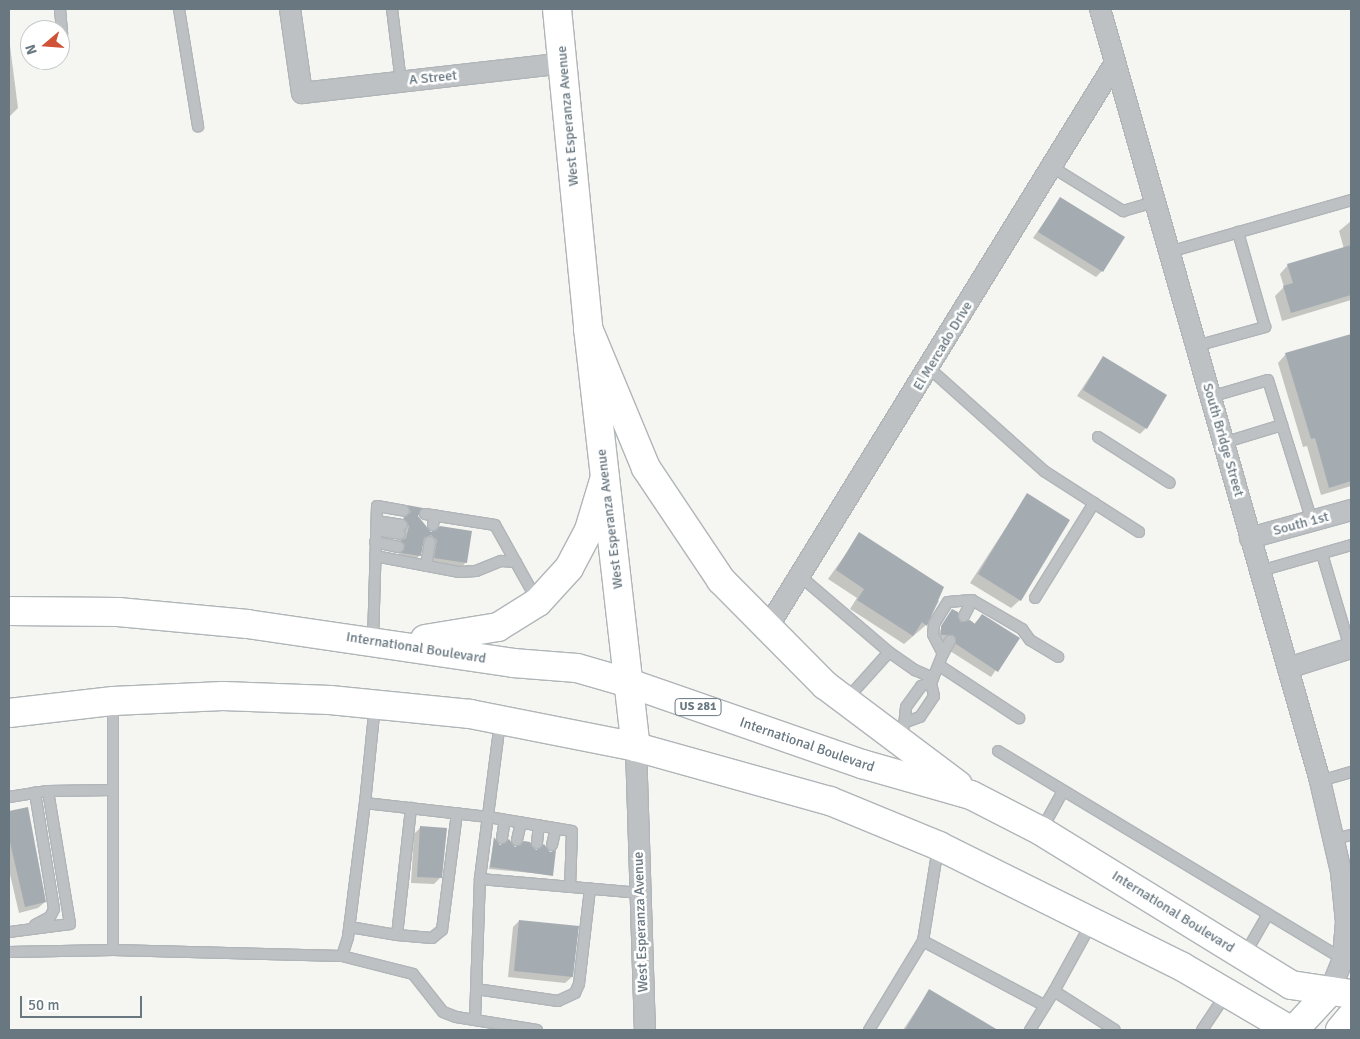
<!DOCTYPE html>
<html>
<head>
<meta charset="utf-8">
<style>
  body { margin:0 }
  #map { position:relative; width:1360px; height:1039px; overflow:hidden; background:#f5f5f2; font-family:Signika,sans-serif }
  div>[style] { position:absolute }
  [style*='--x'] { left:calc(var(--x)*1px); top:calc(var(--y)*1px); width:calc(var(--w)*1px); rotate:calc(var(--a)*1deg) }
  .shadow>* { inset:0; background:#0003 }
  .building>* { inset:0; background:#a5acb1 }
  .roads { filter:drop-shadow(1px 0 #b0b5b8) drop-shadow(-1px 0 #b0b5b8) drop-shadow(0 1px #b0b5b8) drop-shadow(0 -1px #b0b5b8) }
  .lane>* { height:10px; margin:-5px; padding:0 5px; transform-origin:5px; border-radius:5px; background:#bdc1c4 }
  .street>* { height:20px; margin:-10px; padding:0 10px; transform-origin:10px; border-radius:10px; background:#bdc1c4 }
  .secondary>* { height:28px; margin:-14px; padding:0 14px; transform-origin:14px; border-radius:14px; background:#fff }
  .primary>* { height:28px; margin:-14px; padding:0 14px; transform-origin:14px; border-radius:14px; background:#fff }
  span { translate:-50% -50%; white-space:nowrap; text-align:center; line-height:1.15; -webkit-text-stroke:5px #fff; paint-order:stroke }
  .shield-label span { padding:1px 4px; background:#fff; border:1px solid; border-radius:4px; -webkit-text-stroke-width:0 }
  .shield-label { font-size:12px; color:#687780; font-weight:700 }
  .street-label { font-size:14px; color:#687780 }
  .frame { position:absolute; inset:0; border:10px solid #687780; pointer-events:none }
  .north { position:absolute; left:20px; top:20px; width:50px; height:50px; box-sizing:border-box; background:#fff; border:1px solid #c3c9cc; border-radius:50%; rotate:252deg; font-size:14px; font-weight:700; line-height:20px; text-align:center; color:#687780 }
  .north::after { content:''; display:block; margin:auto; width:18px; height:22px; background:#d05237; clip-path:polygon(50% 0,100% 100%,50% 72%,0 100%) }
  .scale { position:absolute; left:20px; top:996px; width:122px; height:22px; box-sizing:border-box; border:2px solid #687780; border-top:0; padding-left:6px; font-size:15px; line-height:18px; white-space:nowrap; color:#687780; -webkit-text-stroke:4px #fff; paint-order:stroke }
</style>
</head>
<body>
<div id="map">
  <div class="shadow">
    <i style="clip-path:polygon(9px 38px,18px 108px,9px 117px)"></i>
    <i style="clip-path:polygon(1060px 199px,1102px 271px,1096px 277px,1033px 238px)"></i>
    <i style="clip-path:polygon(1351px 221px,1351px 300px,1282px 321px,1275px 296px,1284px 287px,1280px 274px,1288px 265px,1344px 249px,1339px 231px)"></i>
    <i style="clip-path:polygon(1351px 335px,1351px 486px,1321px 495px,1307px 446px,1303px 447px,1278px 363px,1286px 354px)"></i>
    <i style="clip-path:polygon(1103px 357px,1146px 428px,1140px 434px,1077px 396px)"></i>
    <i style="clip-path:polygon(1027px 495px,1020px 600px,1011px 608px,970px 583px)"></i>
    <i style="clip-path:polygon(408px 506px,421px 509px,417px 516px,428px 532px,435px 533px,466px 562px,460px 569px,429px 564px,431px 547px,424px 541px,420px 555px,413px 562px,396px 559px,399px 552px,395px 548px,403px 532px,397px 525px,405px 518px,402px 512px)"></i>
    <i style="clip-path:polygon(860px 534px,939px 601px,926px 625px,904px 644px,850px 609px,857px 598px,828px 579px)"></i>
    <i style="clip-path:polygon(952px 610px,960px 623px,974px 624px,982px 615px,1018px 638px,991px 677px,950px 651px,948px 641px,938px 643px,935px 639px)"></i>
    <i style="clip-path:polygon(27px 809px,45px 902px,38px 908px,19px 913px,9px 870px,9px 813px)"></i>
    <i style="clip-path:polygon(420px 828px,440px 878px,434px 884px,411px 883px,414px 834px)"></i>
    <i style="clip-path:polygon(494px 839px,500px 846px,535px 851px,552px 875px,489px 869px)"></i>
    <i style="clip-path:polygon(519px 921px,572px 977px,565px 983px,508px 977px,513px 927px)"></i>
    <i style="clip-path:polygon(929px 991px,991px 1028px,990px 1030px,903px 1030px)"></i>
  </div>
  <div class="building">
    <i style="clip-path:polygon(1060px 197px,1125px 237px,1103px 272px,1038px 232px)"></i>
    <i style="clip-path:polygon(1351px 245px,1351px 295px,1291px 313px,1283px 286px,1293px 283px,1287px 264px)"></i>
    <i style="clip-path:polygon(1351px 334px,1351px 481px,1329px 488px,1315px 438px,1311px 439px,1285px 353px)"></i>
    <i style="clip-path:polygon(1103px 356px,1167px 395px,1147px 429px,1083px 390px)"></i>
    <i style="clip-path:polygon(1027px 493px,1070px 520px,1021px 601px,978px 574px)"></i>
    <i style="clip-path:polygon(407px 505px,423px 508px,418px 516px,431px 532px,440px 526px,472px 531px,467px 563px,434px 558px,437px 540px,431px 535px,424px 538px,421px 556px,401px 553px,405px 545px,400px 541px,406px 538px,409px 526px,403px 518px,411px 512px)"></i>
    <i style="clip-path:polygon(859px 532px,944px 587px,927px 626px,922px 622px,913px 636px,857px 600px,864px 589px,836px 570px)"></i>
    <i style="clip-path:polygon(952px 609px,958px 612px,961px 622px,970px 620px,975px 624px,982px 614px,1020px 638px,998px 672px,956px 644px,954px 635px,941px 635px,941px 626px)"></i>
    <i style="clip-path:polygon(28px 807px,46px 902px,25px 907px,9px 838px,9px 811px)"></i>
    <i style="clip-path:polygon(420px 826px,447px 828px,442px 878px,417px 877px)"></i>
    <i style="clip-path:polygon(494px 837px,500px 845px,509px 839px,515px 847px,524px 841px,530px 842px,536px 850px,544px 844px,550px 852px,556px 850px,553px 876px,490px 867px)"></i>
    <i style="clip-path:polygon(519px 920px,579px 926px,573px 977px,514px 971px)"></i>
    <i style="clip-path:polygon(929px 989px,998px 1030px,905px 1030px)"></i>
  </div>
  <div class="roads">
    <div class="lane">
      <i style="--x:60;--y:9;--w:24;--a:85"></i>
      <i style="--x:179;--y:9;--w:119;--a:80.8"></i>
      <i style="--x:392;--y:9;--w:74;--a:83"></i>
      <i style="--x:1052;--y:167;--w:84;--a:31.8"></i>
      <i style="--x:1123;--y:211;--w:33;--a:-16"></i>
      <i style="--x:1169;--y:252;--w:189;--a:-15.9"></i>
      <i style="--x:1196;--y:346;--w:72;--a:-15.4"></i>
      <i style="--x:1265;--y:327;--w:99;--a:-105.9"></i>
      <i style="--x:929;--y:368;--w:154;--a:41.8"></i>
      <i style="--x:1044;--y:471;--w:113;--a:32.7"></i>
      <i style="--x:1210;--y:397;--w:60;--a:-16.3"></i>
      <i style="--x:1268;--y:380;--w:148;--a:72.7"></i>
      <i style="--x:1098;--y:437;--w:85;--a:32.6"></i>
      <i style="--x:1223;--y:443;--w:62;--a:-17"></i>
      <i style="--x:425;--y:514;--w:71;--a:8.9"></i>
      <i style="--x:495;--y:525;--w:86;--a:60.8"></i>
      <i style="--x:377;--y:521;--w:25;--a:9"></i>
      <i style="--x:433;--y:525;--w:10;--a:-79"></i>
      <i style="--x:376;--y:530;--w:24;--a:9"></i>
      <i style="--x:375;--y:542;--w:24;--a:12"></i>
      <i style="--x:1322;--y:554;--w:98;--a:73.4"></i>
      <i style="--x:375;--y:556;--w:86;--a:10.8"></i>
      <i style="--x:459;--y:572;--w:17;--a:-3"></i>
      <i style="--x:476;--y:571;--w:27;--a:-22"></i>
      <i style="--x:501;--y:561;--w:15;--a:4"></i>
      <i style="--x:426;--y:566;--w:24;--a:-81"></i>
      <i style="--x:1260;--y:571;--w:95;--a:-15.9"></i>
      <i style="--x:800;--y:576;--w:117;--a:40.5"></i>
      <i style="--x:889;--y:652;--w:32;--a:35"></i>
      <i style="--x:915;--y:670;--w:20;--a:24"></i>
      <i style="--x:1035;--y:598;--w:112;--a:-58.2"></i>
      <i style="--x:964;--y:616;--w:18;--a:-63"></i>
      <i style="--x:373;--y:641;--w:135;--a:-88.3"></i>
      <i style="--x:377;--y:506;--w:27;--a:10"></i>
      <i style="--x:943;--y:654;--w:15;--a:-62"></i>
      <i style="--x:940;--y:666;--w:95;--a:33.4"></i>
      <i style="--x:846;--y:700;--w:64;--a:-48.1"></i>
      <i style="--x:113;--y:701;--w:249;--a:90"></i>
      <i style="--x:500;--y:722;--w:158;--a:97.3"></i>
      <i style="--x:480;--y:879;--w:161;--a:5"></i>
      <i style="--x:906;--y:722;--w:15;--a:-20"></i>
      <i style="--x:920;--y:717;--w:25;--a:-56"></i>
      <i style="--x:934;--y:696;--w:13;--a:-103"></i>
      <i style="--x:931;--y:683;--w:31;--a:-68"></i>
      <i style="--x:943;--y:654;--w:22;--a:-117"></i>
      <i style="--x:933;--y:634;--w:10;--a:-84"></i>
      <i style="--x:934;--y:624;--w:26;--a:-58"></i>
      <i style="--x:948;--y:602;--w:24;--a:-5"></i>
      <i style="--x:972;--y:600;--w:58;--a:30.1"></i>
      <i style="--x:1022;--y:629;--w:14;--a:54"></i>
      <i style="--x:1030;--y:640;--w:33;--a:31"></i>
      <i style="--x:904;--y:726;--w:19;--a:-84"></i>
      <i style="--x:906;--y:707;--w:26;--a:-54"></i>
      <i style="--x:921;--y:686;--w:10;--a:-17"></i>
      <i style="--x:998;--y:751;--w:403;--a:31.1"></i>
      <i style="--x:1320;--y:781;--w:32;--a:-16"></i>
      <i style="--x:48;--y:791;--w:65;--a:-0.9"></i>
      <i style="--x:9;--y:797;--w:39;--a:-9"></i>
      <i style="--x:48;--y:791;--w:135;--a:80.6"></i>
      <i style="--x:70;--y:924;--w:62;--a:172.5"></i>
      <i style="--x:365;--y:803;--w:99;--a:-84.2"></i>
      <i style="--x:1042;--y:829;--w:43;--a:-61.1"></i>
      <i style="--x:502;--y:838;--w:18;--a:-81"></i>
      <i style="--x:1334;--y:839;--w:17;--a:-13"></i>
      <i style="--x:517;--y:840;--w:18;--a:-77"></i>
      <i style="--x:537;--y:843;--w:18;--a:-84"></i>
      <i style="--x:552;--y:845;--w:17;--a:-77"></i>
      <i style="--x:1092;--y:922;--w:79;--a:118.8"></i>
      <i style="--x:1054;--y:991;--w:72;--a:32.6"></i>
      <i style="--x:35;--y:925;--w:17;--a:-28"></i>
      <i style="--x:50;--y:917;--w:9;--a:-63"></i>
      <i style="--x:54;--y:909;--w:118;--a:-99.3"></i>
      <i style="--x:350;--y:927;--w:48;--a:9.7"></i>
      <i style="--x:397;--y:935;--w:128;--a:-83.7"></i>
      <i style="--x:397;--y:935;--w:35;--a:5"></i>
      <i style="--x:432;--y:938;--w:13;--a:-39"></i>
      <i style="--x:442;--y:930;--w:118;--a:-82.7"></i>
      <i style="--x:923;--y:941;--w:138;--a:28"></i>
      <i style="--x:9;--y:952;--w:104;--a:-1.1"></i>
      <i style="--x:113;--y:950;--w:229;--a:1.5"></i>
      <i style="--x:342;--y:956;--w:73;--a:14.2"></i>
      <i style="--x:413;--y:974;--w:48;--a:51.7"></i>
      <i style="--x:443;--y:1012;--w:14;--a:21"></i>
      <i style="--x:456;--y:1017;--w:82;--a:9.1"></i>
      <i style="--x:1245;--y:954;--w:46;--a:-60.1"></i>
      <i style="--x:342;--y:956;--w:20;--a:-72"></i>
      <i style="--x:348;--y:937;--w:135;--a:-82.8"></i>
      <i style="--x:365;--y:803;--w:124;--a:6.5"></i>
      <i style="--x:488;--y:817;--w:85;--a:9.5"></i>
      <i style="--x:572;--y:831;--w:56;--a:92"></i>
      <i style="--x:476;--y:989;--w:83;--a:8.3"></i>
      <i style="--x:558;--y:1001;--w:19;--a:-25"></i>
      <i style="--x:575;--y:993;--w:10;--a:-66"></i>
      <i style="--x:579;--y:984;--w:96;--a:-83.4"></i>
      <i style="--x:475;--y:1020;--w:141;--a:-88"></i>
      <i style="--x:869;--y:1030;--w:104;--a:-58.8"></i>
      <i style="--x:923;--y:941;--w:95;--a:-80.9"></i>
      <i style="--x:1030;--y:1030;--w:46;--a:-58.4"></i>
      <i style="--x:1202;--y:1030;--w:43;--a:-56.3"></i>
    </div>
    <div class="street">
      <i style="--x:290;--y:9;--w:85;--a:81.9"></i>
      <i style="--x:302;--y:93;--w:264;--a:-6.5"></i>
      <i style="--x:1100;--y:9;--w:803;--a:74.09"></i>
      <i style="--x:1320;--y:781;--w:93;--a:77"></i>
      <i style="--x:1341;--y:872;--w:50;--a:84.3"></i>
      <i style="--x:1346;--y:922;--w:37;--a:95"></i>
      <i style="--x:1343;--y:959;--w:35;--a:112"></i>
      <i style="--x:1250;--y:538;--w:105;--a:-15.5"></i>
      <i style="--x:768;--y:627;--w:662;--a:-58.4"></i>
      <i style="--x:1288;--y:668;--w:66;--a:-17.6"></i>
      <i style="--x:636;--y:747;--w:283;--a:88.2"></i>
    </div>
    <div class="secondary">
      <i style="--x:557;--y:9;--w:321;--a:84.4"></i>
      <i style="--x:588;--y:328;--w:422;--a:83.5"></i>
    </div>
    <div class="primary">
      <i style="--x:588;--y:328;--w:152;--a:67.5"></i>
      <i style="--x:646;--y:468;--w:135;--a:56.2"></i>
      <i style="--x:721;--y:580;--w:148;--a:45.3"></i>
      <i style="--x:825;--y:685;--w:166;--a:36.9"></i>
      <i style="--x:9;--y:611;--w:109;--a:0.5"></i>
      <i style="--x:118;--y:612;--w:130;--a:5.3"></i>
      <i style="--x:247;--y:624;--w:269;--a:8.3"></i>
      <i style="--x:513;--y:663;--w:64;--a:4.5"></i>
      <i style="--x:577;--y:668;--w:54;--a:16.1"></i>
      <i style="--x:629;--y:683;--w:247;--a:19.2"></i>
      <i style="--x:862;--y:764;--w:113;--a:15.9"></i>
      <i style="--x:971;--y:795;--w:79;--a:27.2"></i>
      <i style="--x:1041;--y:831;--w:294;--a:31.6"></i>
      <i style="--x:1291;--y:985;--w:61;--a:8.5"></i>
      <i style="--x:425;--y:639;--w:74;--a:-9.3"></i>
      <i style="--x:498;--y:627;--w:47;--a:-32"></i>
      <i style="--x:538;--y:602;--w:46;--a:-47.6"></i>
      <i style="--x:569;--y:568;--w:43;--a:-62.2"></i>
      <i style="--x:589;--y:530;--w:55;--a:-73.2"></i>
      <i style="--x:9;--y:713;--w:105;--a:-6.6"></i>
      <i style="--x:113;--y:701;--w:110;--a:-2.6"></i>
      <i style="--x:223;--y:696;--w:107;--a:2.1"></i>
      <i style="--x:330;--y:700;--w:141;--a:5.7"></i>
      <i style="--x:470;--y:714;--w:169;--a:11.2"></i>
      <i style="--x:636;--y:747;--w:201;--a:15.6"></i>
      <i style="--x:830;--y:801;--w:118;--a:22.4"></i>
      <i style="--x:939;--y:846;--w:270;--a:26.4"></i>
      <i style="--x:1181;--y:966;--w:126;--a:30.4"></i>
      <i style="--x:1294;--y:1030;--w:53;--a:-47.3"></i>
      <i style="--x:1340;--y:1030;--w:17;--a:-50"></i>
    </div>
  </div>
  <div class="shield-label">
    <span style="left:698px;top:707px">US 281</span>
  </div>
  <div class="street-label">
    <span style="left:433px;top:78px;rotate:-6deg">A Street</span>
    <span style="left:568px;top:116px;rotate:-95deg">West Esperanza Avenue</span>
    <span style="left:943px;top:346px;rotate:-59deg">El Mercado Drive</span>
    <span style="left:1223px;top:440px;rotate:74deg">South Bridge Street</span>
    <span style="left:610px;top:519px;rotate:-97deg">West Esperanza Avenue</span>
    <span style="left:1301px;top:524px;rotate:-15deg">South 1st</span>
    <span style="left:416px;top:648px;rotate:9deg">International Boulevard</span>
    <span style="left:807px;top:745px;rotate:19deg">International Boulevard</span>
    <span style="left:1173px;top:912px;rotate:32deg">International Boulevard</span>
    <span style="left:641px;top:922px;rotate:-92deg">West Esperanza Avenue</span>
  </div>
  <div class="frame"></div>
  <div class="north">N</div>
  <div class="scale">50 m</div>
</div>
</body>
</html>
